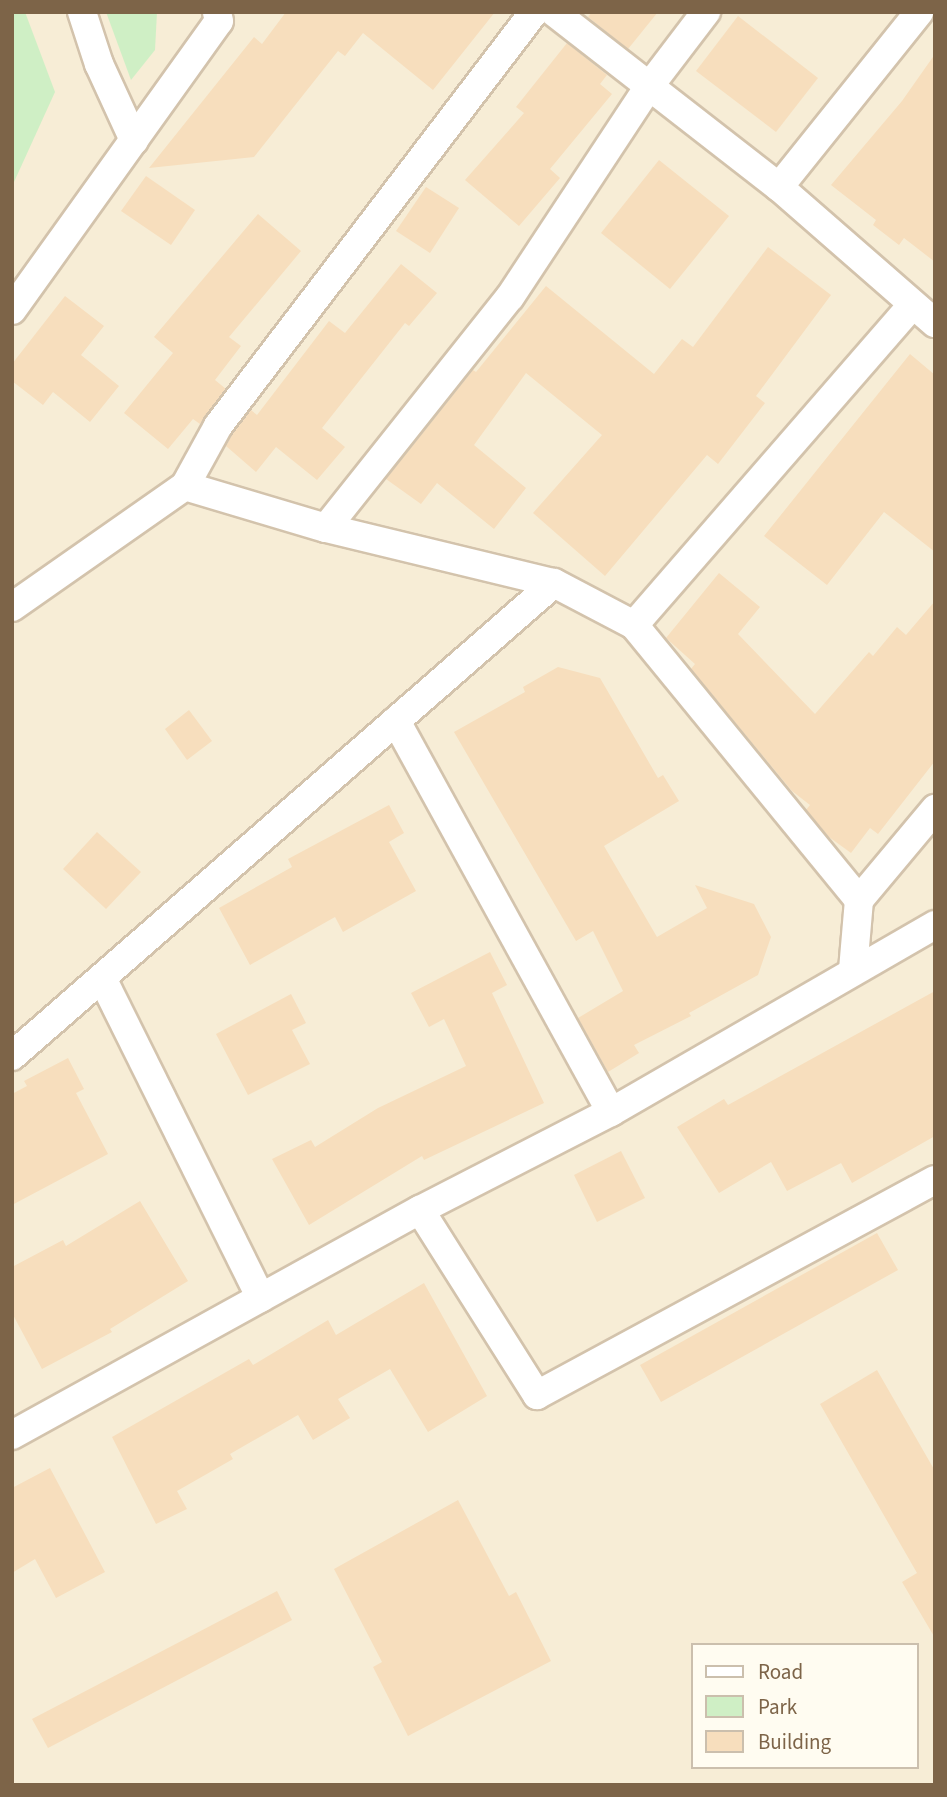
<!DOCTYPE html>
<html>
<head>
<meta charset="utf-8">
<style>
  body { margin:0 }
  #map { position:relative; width:947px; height:1797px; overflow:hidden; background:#fefae9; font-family:"Source Sans 3",sans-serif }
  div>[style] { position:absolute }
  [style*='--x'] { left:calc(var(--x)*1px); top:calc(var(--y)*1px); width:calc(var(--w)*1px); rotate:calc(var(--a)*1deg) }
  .residential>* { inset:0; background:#f7edd6 }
  .green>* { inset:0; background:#cfefc5 }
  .building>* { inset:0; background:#f7debd }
  .roads { filter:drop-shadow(2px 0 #d3c3ac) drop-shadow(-2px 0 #d3c3ac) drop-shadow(0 2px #d3c3ac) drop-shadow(0 -2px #d3c3ac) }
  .street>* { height:28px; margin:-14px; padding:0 14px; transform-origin:14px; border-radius:14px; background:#fff }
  span { translate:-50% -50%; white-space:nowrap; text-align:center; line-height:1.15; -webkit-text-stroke:6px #fffcf1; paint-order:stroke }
  .frame { position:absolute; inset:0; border:14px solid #7d6448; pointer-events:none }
  .legend { position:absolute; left:691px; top:1643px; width:228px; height:126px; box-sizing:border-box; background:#fffcf1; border:2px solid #cbbfad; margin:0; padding:9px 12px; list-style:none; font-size:21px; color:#7d6448 }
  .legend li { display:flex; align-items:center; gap:14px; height:35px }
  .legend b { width:35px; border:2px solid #cbbfad }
</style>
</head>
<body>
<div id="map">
  <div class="residential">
    <i style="clip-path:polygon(evenodd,12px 12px,935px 12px,935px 1785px,12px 1785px,12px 12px,693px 1645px,917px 1645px,917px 1767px,693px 1767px,693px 1645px)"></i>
  </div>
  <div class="green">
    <i style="clip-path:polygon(12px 12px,25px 12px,55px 92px,14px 182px)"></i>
    <i style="clip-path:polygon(106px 12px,157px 12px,155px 50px,131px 80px)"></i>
  </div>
  <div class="building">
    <i style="clip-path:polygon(286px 12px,495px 12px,433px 90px,363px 33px,345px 56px,338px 51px,254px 157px,149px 168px,254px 37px,262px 44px)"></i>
    <i style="clip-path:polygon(592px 12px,658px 12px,628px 49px,588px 17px)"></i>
    <i style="clip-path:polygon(738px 16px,818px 78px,776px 132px,696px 71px)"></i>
    <i style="clip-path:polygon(567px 43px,607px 75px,600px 84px,612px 94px,550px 169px,560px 178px,519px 226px,465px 180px,524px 113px,516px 107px)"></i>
    <i style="clip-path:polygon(935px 54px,935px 262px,904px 238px,899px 245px,873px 225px,876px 220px,831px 185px,902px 101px)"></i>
    <i style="clip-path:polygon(659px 160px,729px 216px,670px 289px,601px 233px)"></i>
    <i style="clip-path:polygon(146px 176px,195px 210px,171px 245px,121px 211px)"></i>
    <i style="clip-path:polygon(426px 187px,459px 208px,430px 253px,396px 231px)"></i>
    <i style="clip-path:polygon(258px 214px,301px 251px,229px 337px,241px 346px,215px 380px,226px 389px,200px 424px,193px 419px,168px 449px,124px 413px,173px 353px,154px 337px)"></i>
    <i style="clip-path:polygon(768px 247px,831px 295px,756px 396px,765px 403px,718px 464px,707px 455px,605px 576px,533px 513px,602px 435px,526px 373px,474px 445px,526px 488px,494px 529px,437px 483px,421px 504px,386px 479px,473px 370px,476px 372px,546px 286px,654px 374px,682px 339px,693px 347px)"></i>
    <i style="clip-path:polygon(401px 264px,437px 293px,409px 326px,405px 323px,322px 428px,345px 447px,317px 480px,276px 447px,256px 472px,226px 446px,232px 435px,251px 410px,257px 415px,329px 321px,345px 333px)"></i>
    <i style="clip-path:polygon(65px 296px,104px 326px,81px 355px,119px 386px,90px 422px,53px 392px,43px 405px,12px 381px,12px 364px)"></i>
    <i style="clip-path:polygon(910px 354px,935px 375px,935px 552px,884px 512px,827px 585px,764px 536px)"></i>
    <i style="clip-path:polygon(719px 573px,760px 607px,738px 634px,815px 714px,869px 652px,873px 656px,897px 627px,906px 635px,935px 601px,935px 761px,878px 834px,870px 828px,851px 853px,829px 837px,806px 810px,810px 805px,792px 791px,691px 669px,695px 664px,666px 638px)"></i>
    <i style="clip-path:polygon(558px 667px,600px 678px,658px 778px,663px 775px,679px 801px,604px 846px,657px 937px,707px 908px,695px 885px,754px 904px,771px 937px,758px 975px,689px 1013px,691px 1016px,634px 1045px,639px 1053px,608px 1072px,578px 1018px,623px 991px,593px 931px,576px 941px,454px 732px,525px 692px,523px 687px)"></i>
    <i style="clip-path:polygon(189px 710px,212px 741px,187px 760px,165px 729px)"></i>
    <i style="clip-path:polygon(389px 805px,404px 833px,389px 842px,416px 891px,343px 932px,335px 917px,250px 965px,219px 908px,292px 867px,288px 859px)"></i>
    <i style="clip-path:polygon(97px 832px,141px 872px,106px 909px,63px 869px)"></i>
    <i style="clip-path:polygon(490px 952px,507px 985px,492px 993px,544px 1103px,424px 1160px,422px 1156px,309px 1225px,272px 1159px,311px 1140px,315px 1147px,378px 1108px,466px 1066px,444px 1019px,429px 1027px,411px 993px)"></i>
    <i style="clip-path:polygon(935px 991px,935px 1136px,852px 1183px,841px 1163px,787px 1191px,771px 1162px,719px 1193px,677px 1127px,724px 1099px,728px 1105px)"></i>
    <i style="clip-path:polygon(291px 994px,306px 1023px,292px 1030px,310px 1064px,248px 1095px,216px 1034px)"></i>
    <i style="clip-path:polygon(68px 1058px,84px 1089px,76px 1093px,108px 1154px,12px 1205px,12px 1094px,27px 1086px,24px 1081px)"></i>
    <i style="clip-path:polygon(621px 1151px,645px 1198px,597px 1222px,574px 1175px)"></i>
    <i style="clip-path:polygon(140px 1201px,188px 1281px,110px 1329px,112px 1332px,42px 1369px,12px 1313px,12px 1267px,63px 1240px,66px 1246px)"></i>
    <i style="clip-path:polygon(877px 1233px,898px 1270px,661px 1402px,640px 1365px)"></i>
    <i style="clip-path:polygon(424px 1283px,487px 1396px,428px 1432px,390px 1369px,338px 1399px,350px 1418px,313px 1440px,298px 1415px,230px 1454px,233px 1459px,177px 1491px,187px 1509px,156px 1524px,112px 1437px,249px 1359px,253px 1365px,328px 1320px,336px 1335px)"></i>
    <i style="clip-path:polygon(877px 1370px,935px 1471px,935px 1638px,902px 1582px,917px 1573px,820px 1404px)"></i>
    <i style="clip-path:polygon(50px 1468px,105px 1572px,56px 1598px,35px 1559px,12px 1573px,12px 1488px)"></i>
    <i style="clip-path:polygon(458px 1500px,509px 1596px,516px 1592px,551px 1661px,408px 1736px,373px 1667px,382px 1662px,334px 1569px)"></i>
    <i style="clip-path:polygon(277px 1591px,292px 1620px,48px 1748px,32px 1719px)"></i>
  </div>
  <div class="roads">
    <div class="street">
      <i style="--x:82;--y:12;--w:55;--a:71.9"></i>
      <i style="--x:99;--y:64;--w:84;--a:65.3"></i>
      <i style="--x:554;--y:12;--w:285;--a:37.9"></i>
      <i style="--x:779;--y:187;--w:207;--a:41.1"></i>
      <i style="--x:779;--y:187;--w:224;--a:-51.3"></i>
      <i style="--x:12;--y:310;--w:355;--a:-54.4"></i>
      <i style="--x:219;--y:21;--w:9;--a:-103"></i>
      <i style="--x:185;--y:486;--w:147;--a:16.6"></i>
      <i style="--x:326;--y:528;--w:235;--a:13.6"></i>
      <i style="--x:326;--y:528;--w:295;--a:-51.5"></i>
      <i style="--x:510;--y:297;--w:250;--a:-56.6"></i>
      <i style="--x:648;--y:88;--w:96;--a:-52.7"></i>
      <i style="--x:12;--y:607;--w:211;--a:-35"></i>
      <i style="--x:185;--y:486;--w:68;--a:-61.2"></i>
      <i style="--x:218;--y:426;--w:521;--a:-52.65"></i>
      <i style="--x:634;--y:625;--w:422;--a:-49"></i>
      <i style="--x:396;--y:721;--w:446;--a:61.2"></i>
      <i style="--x:853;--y:970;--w:70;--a:-85.1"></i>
      <i style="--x:859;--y:900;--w:119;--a:-50.1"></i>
      <i style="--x:102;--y:978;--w:357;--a:63.6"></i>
      <i style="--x:12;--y:1056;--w:719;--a:-41.11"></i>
      <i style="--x:554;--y:583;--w:90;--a:27.7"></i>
      <i style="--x:634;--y:625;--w:355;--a:50.7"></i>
      <i style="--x:420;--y:1210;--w:219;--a:57.7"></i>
      <i style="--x:537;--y:1395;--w:452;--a:-28.4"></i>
      <i style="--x:12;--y:1435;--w:466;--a:-28.9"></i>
      <i style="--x:420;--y:1210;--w:215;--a:-27.2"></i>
      <i style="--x:611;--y:1112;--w:374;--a:-30"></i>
    </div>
  </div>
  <div class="frame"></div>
  <ul class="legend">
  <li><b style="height:9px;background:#fff"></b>Road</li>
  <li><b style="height:19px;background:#cfefc5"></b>Park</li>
  <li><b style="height:19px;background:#f7debd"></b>Building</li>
  </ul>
</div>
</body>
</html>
